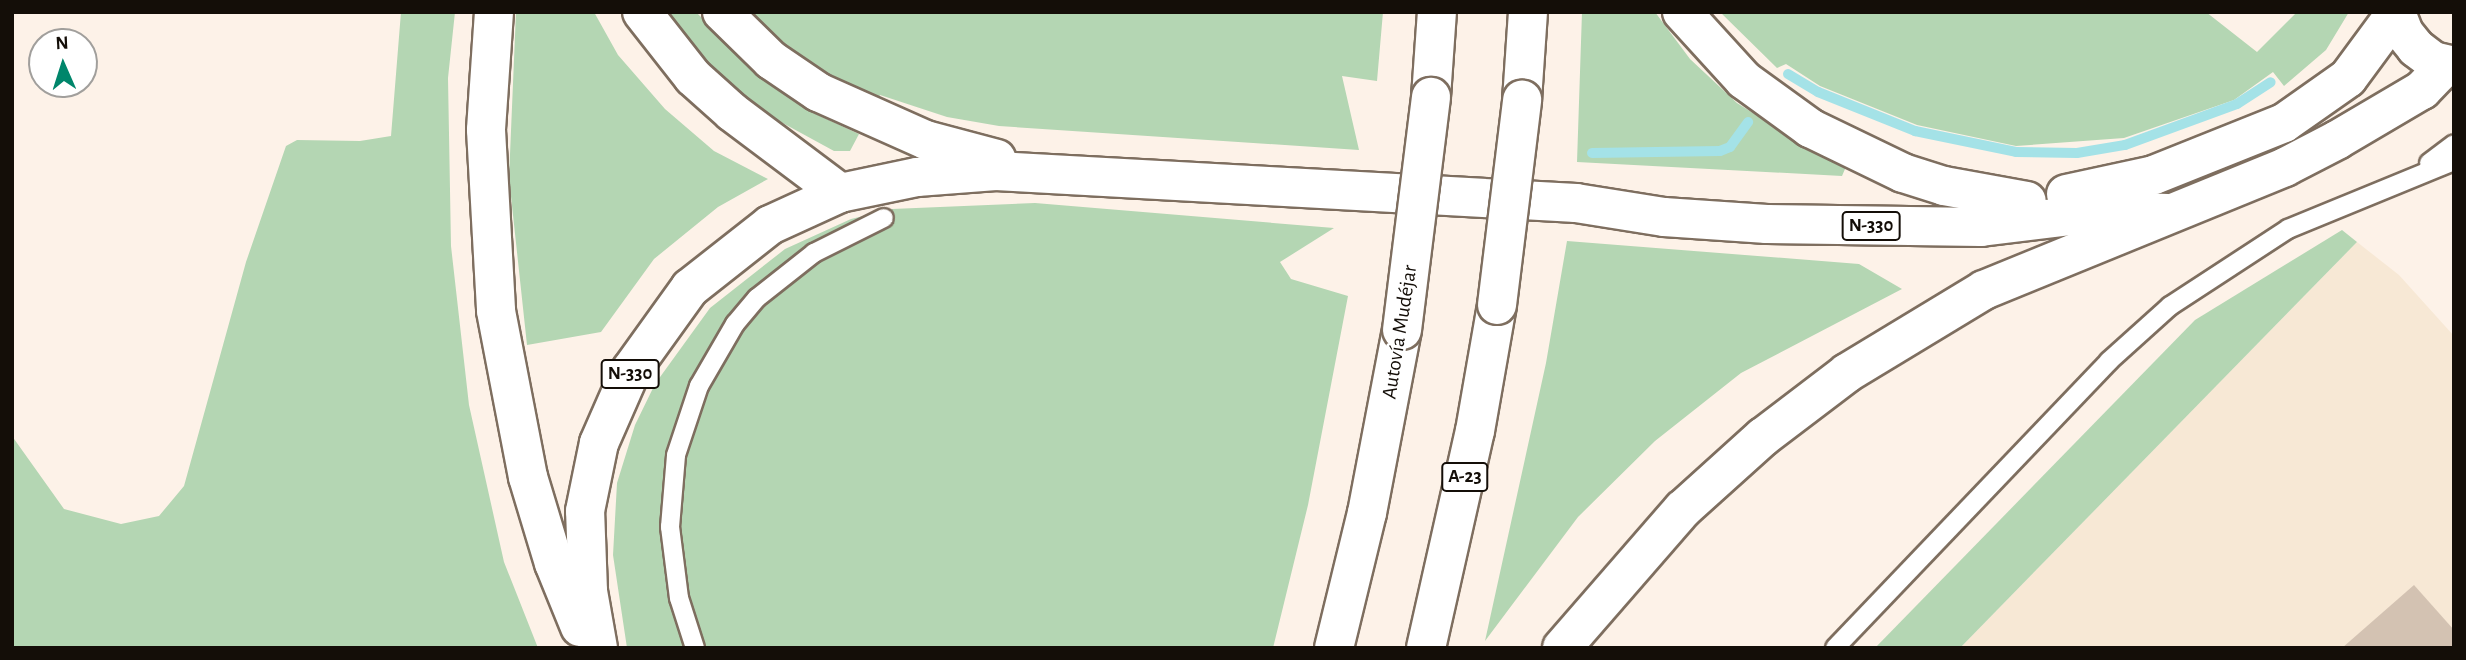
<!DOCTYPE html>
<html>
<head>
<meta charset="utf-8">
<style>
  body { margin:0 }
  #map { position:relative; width:2466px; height:660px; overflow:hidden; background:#fdf2e8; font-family:"Alegreya Sans",sans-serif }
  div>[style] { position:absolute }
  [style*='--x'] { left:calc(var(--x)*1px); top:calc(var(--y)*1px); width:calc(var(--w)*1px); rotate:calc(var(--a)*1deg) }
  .industrial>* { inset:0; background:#f7e8d5 }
  .green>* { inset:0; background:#b4d6b3 }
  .stream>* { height:10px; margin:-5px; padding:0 5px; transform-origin:5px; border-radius:5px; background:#a4e2e7 }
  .building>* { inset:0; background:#d3c2b2 }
  .roads { filter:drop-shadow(2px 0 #7e6e5f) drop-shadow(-2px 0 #7e6e5f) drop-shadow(0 2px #7e6e5f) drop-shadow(0 -2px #7e6e5f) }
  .lane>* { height:18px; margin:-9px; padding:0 9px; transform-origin:9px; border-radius:9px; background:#fff }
  .highway>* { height:38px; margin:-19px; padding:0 19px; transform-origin:19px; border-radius:19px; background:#fff }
  .bridges { filter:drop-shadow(2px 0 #7e6e5f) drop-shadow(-2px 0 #7e6e5f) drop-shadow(0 2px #7e6e5f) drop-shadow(0 -2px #7e6e5f) }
  .highway-bridge>* { height:38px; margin:-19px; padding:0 19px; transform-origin:19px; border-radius:19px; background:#fff }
  span { translate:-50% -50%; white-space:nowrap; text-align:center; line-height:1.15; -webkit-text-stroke:5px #fff; paint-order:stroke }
  .shield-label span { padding:2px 5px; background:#fff; border:2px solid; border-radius:5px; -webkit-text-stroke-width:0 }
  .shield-label { font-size:19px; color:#140e08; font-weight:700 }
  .street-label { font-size:21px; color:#140e08 }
  .frame { position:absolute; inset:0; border:14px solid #140e08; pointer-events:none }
  .north { position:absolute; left:28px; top:28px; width:70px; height:70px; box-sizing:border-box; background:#fff; border:2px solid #a19f9c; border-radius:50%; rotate:357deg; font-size:19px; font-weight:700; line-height:28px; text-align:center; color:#140e08 }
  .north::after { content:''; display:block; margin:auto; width:24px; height:32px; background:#00866b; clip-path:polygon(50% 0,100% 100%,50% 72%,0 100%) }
</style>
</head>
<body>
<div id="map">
  <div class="industrial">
    <i style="clip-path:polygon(2357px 242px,2399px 275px,2454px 336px,2454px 648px,1960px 648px)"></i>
  </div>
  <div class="green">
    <i style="clip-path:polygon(401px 12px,455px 12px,448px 78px,451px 246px,469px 405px,504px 562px,538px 648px,12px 648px,12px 436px,64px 509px,121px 524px,159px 516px,184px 486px,246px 262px,286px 146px,297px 140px,360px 141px,391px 136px)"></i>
    <i style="clip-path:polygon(516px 12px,594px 12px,618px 55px,665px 109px,714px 151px,768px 179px,718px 207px,654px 259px,601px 332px,527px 345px,509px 178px)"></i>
    <i style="clip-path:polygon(660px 12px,696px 12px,759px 76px,807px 110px,859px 134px,850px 151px,834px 151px,742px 101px,672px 31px)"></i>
    <i style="clip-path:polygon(743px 12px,1383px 12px,1377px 81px,1342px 76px,1359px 150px,999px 126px,947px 117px,880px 95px,876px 105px,781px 48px)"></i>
    <i style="clip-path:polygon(1582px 12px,1655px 12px,1690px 59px,1737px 103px,1791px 137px,1848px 162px,1842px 176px,1577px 162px)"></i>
    <i style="clip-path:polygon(1720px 12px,2206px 12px,2257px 52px,2297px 12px,2349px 12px,2326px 50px,2284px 86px,2273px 72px,2234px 100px,2124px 138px,2016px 146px,1917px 125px,1820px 86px,1786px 64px,1777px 68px)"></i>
    <i style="clip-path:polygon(1035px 203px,1334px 228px,1280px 262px,1291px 279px,1348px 296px,1308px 505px,1273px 648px,627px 648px,613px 555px,617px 483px,635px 425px,655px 384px,710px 308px,785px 249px,851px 219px,892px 209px)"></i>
    <i style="clip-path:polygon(2342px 230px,2357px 242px,1960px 648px,1875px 648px,2195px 320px)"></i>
    <i style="clip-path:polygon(1567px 241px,1859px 264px,1902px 289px,1741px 373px,1655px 441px,1578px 517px,1485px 641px,1546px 363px)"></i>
  </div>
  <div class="stream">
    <i style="--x:1788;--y:74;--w:35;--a:31"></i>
    <i style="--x:1818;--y:92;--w:105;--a:21.9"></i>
    <i style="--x:1915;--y:131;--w:103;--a:11.7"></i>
    <i style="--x:2016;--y:152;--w:61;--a:0.9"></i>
    <i style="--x:2077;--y:153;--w:49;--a:-9.5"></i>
    <i style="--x:2125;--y:145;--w:119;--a:-20.1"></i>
    <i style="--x:2237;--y:104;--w:40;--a:-32.9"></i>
    <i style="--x:1592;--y:153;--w:128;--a:-0.9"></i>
    <i style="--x:1720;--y:151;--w:11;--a:-22"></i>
    <i style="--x:1730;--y:147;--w:31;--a:-54"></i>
  </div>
  <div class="building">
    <i style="clip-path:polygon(2414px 585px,2454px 630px,2454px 648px,2342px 648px)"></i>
  </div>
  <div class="roads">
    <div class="lane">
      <i style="--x:2429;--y:163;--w:31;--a:-37"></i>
      <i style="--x:695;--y:648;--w:52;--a:-107.7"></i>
      <i style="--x:679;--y:598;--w:72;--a:-97.2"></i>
      <i style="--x:670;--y:527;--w:72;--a:-85.2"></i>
      <i style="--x:676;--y:455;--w:73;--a:-71.6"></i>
      <i style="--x:699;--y:386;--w:72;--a:-59.9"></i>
      <i style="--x:735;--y:324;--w:34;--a:-50"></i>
      <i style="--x:757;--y:298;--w:73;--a:-38.3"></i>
      <i style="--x:814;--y:253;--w:78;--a:-26.6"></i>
      <i style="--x:1835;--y:648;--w:397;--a:-46.3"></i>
      <i style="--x:2109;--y:361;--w:82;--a:-42"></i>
      <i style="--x:2170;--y:306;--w:141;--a:-33.1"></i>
      <i style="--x:2288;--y:229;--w:179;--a:-22.3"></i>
    </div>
    <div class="highway">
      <i style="--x:494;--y:12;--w:118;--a:93.9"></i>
      <i style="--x:486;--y:130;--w:181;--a:86.8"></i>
      <i style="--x:496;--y:311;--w:169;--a:79.1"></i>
      <i style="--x:528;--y:477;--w:90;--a:73.2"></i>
      <i style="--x:554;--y:563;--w:69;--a:67.9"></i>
      <i style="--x:642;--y:12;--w:83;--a:51.9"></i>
      <i style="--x:693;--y:77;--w:52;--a:41.9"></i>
      <i style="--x:732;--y:112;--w:135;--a:36.9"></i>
      <i style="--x:722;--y:12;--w:69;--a:44.4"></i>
      <i style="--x:771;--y:60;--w:57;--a:34.2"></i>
      <i style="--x:818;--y:92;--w:118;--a:24"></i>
      <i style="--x:926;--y:140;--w:73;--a:15"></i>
      <i style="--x:1682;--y:12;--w:92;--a:47.6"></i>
      <i style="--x:1744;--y:80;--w:82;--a:36"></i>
      <i style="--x:1810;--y:128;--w:103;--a:25.8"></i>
      <i style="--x:1903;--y:173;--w:43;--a:17.6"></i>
      <i style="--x:1944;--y:186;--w:84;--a:10.2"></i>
      <i style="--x:2396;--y:12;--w:22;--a:69"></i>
      <i style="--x:2404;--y:33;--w:19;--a:51"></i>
      <i style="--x:2416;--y:48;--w:21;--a:37"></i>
      <i style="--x:2433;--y:61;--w:22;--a:13"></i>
      <i style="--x:1431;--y:97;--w:85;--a:-86"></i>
      <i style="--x:1522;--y:100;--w:88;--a:-86.1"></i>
      <i style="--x:2066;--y:194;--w:90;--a:-12.2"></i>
      <i style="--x:2154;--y:175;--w:140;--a:-21.8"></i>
      <i style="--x:2284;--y:123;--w:78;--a:-35.1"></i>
      <i style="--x:2348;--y:78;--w:81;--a:-53.6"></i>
      <i style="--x:598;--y:648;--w:58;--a:-100"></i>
      <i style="--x:588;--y:591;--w:80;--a:-92.1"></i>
      <i style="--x:585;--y:511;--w:69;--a:-78.4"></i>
      <i style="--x:599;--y:443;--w:80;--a:-66.3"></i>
      <i style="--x:631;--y:370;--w:101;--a:-54.3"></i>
      <i style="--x:690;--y:288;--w:102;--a:-38.2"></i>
      <i style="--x:770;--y:225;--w:77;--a:-24.6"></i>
      <i style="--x:840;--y:193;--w:79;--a:-11.7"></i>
      <i style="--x:917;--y:177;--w:79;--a:-4.3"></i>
      <i style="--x:996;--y:171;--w:581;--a:3.16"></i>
      <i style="--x:1576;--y:203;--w:89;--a:9"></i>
      <i style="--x:1664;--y:217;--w:103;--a:3.9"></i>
      <i style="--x:1767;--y:224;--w:214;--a:0.8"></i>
      <i style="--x:1981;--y:227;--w:132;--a:-7"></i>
      <i style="--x:2112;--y:211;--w:55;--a:2.1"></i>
      <i style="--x:1334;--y:648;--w:139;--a:-76.3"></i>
      <i style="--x:1367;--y:513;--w:186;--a:-79.2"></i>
      <i style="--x:1426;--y:648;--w:222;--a:-77.3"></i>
      <i style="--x:1475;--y:431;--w:128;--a:-80.1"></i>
      <i style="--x:1562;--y:648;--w:184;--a:-49"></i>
      <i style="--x:1683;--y:509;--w:108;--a:-42"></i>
      <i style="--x:1763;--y:437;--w:106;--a:-37.3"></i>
      <i style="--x:1847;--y:373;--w:160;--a:-31.2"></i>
      <i style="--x:1984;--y:290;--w:325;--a:-22.2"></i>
      <i style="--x:2285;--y:167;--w:59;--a:-27.4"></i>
      <i style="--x:2337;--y:140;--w:99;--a:-30.5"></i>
      <i style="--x:2422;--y:90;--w:35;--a:-46"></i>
    </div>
  </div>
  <div class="bridges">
    <div class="highway-bridge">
      <i style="--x:1497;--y:305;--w:207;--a:-83"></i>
      <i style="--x:1402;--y:330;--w:235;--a:-82.9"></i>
    </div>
  </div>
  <div class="shield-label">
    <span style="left:1871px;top:226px">N-330</span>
    <span style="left:630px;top:374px">N-330</span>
    <span style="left:1465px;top:477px">A-23</span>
  </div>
  <div class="street-label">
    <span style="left:1400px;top:332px;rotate:-81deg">Autovía Mudéjar</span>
  </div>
  <div class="frame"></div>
  <div class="north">N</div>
</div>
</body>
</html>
